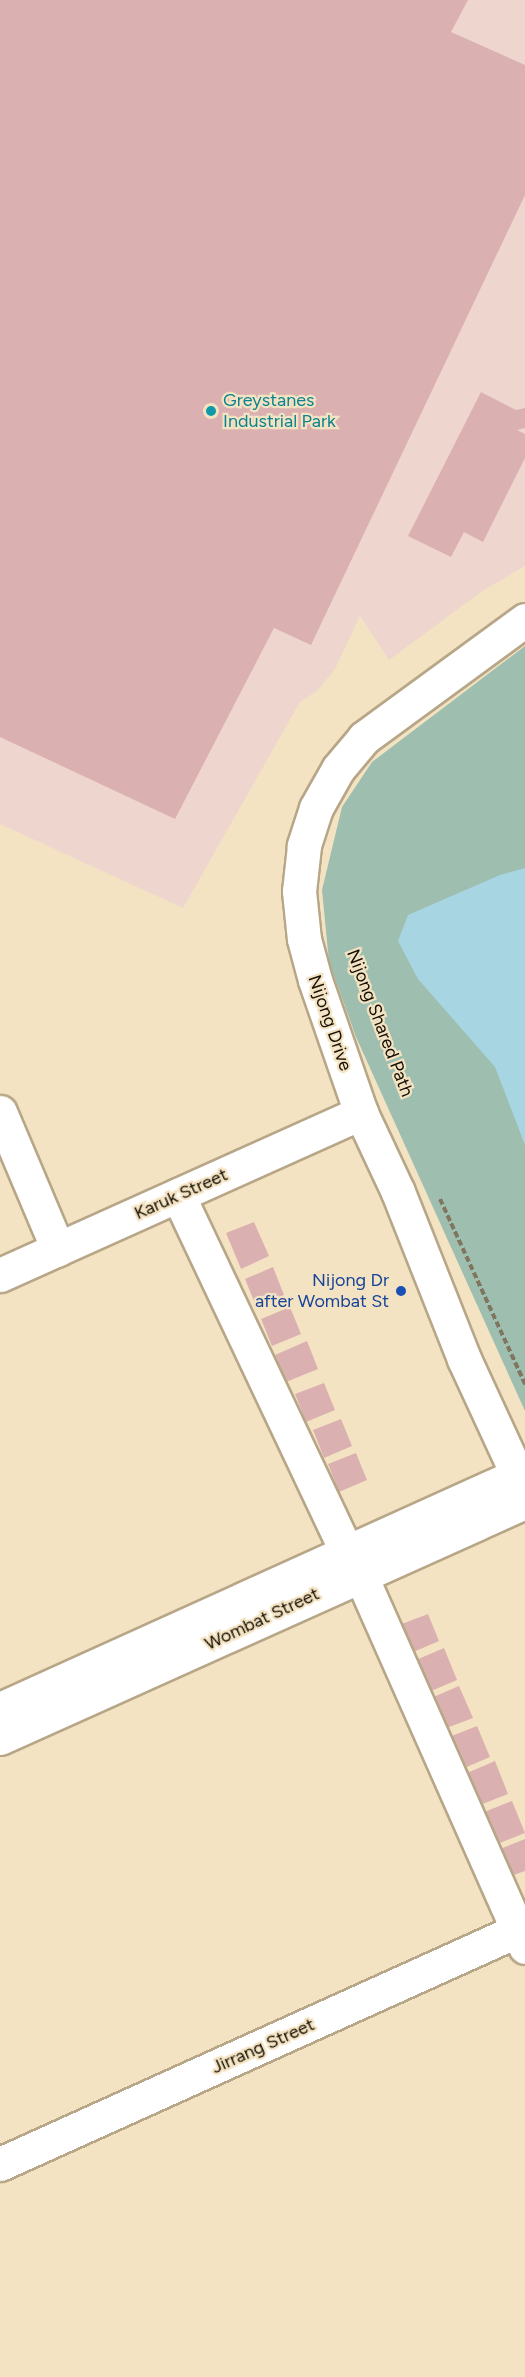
<!DOCTYPE html>
<html>
<head>
<meta charset="utf-8">
<style>
  body { margin:0 }
  #map { position:relative; width:525px; height:2377px; overflow:hidden; background:#f4e3c2; font-family:Figtree,sans-serif }
  div>[style] { position:absolute }
  [style*='--x'] { left:calc(var(--x)*1px); top:calc(var(--y)*1px); width:calc(var(--w)*1px); rotate:calc(var(--a)*1deg) }
  .industrial>* { inset:0; background:#eed5ce }
  .green>* { inset:0; background:#9ebeaf }
  .water>* { inset:0; background:#a8d5e2 }
  .building>* { inset:0; background:#dab1b0 }
  .path>* { height:4px; margin-top:-2px; transform-origin:0; background:repeating-linear-gradient(90deg,#80755f 0 6px,transparent 0 9px) }
  .roads { filter:drop-shadow(2px 0 #b7a687) drop-shadow(-2px 0 #b7a687) drop-shadow(0 2px #b7a687) drop-shadow(0 -2px #b7a687) }
  .minor>* { height:33px; margin:-16.5px; padding:0 16.5px; transform-origin:16.5px; border-radius:16.5px; background:#fff }
  .dots>* { width:16px; height:16px; translate:-50% -50%; box-sizing:border-box; border:3px solid #f4e3c2; border-radius:50% }
  span { translate:-50% -50%; white-space:nowrap; text-align:center; line-height:1.15; -webkit-text-stroke:4.5px #f4e3c2; paint-order:stroke }
  .culture-label { font-size:18px; color:#0d838f }
  .left { translate:0 -50%; text-align:left }
  .street-label { font-size:18px; color:#150f04 }
  .transit-label { font-size:18px; color:#164399 }
  .right { translate:-100% -50%; text-align:right }
</style>
</head>
<body>
<div id="map">
  <div class="industrial">
    <i style="clip-path:polygon(0 0,525px 0,525px 566px,481px 592px,389px 660px,360px 616px,335px 669px,317px 691px,300px 702px,183px 908px,0 824px)"></i>
  </div>
  <div class="green">
    <i style="clip-path:polygon(525px 646px,525px 1411px,356px 1037px,329px 962px,322px 890px,342px 807px,372px 762px)"></i>
  </div>
  <div class="water">
    <i style="clip-path:polygon(525px 868px,525px 1145px,495px 1067px,418px 979px,398px 941px,408px 915px,500px 875px)"></i>
  </div>
  <div class="building">
    <i style="clip-path:polygon(0 0,468px 0,451px 32px,525px 65px,525px 195px,311px 645px,274px 628px,175px 819px,0 737px)"></i>
    <i style="clip-path:polygon(481px 392px,516px 410px,525px 408px,525px 428px,517px 430px,525px 434px,525px 458px,483px 542px,464px 532px,451px 557px,408px 536px)"></i>
    <i style="clip-path:polygon(254px 1222px,269px 1256px,241px 1269px,226px 1233px)"></i>
    <i style="clip-path:polygon(273px 1267px,284px 1295px,256px 1306px,245px 1279px)"></i>
    <i style="clip-path:polygon(290px 1307px,301px 1334px,272px 1346px,261px 1319px)"></i>
    <i style="clip-path:polygon(307px 1341px,318px 1369px,286px 1382px,275px 1355px)"></i>
    <i style="clip-path:polygon(324px 1383px,335px 1410px,306px 1422px,295px 1394px)"></i>
    <i style="clip-path:polygon(341px 1419px,352px 1446px,324px 1458px,313px 1430px)"></i>
    <i style="clip-path:polygon(356px 1453px,367px 1480px,339px 1492px,328px 1464px)"></i>
    <i style="clip-path:polygon(428px 1614px,439px 1641px,411px 1653px,399px 1625px)"></i>
    <i style="clip-path:polygon(444px 1648px,457px 1680px,429px 1692px,416px 1660px)"></i>
    <i style="clip-path:polygon(459px 1686px,473px 1718px,444px 1729px,431px 1698px)"></i>
    <i style="clip-path:polygon(477px 1726px,490px 1757px,462px 1769px,449px 1737px)"></i>
    <i style="clip-path:polygon(495px 1761px,508px 1794px,480px 1805px,467px 1773px)"></i>
    <i style="clip-path:polygon(512px 1801px,525px 1833px,497px 1844px,484px 1812px)"></i>
    <i style="clip-path:polygon(525px 1839px,525px 1871px,511px 1876px,500px 1849px)"></i>
  </div>
  <div class="path">
    <i style="--x:440;--y:1199;--w:204;--a:65.3"></i>
  </div>
  <div class="roads">
    <div class="minor">
      <i style="--x:525;--y:620;--w:200;--a:143.8"></i>
      <i style="--x:364;--y:738;--w:40;--a:130"></i>
      <i style="--x:338;--y:769;--w:45;--a:119.4"></i>
      <i style="--x:316;--y:808;--w:40;--a:108"></i>
      <i style="--x:304;--y:846;--w:45;--a:96.3"></i>
      <i style="--x:299;--y:891;--w:48;--a:84.1"></i>
      <i style="--x:304;--y:939;--w:42;--a:75"></i>
      <i style="--x:315;--y:980;--w:141;--a:70.9"></i>
      <i style="--x:361;--y:1113;--w:87;--a:64.9"></i>
      <i style="--x:398;--y:1192;--w:180;--a:68.4"></i>
      <i style="--x:464;--y:1359;--w:145;--a:65.2"></i>
      <i style="--x:0;--y:1112;--w:149;--a:67.1"></i>
      <i style="--x:178;--y:1195;--w:394;--a:64.7"></i>
      <i style="--x:0;--y:1275;--w:396;--a:-24.2"></i>
      <i style="--x:360;--y:1574;--w:408;--a:66.1"></i>
      <i style="--x:0;--y:1709;--w:567;--a:-24.35"></i>
      <i style="--x:0;--y:1738;--w:576;--a:-24.21"></i>
      <i style="--x:0;--y:2164;--w:576;--a:-24.3"></i>
    </div>
  </div>
  <div class="dots">
    <i style="left:211px;top:411px;background:#0f9aa8"></i>
    <i style="left:401px;top:1291px;background:#1a4fb4"></i>
  </div>
  <div class="culture-label">
    <span class="left" style="left:223px;top:411px">Greystanes<br>Industrial Park</span>
  </div>
  <div class="street-label">
    <span style="left:330px;top:1023px;rotate:71deg">Nijong Drive</span>
    <span style="left:380px;top:1023px;rotate:69deg">Nijong Shared Path</span>
    <span style="left:181px;top:1194px;rotate:-24deg">Karuk Street</span>
    <span style="left:262px;top:1619px;rotate:-25deg">Wombat Street</span>
    <span style="left:263px;top:2046px;rotate:-24deg">Jirrang Street</span>
  </div>
  <div class="transit-label">
    <span class="right" style="left:389px;top:1291px">Nijong Dr<br>after Wombat St</span>
  </div>
</div>
</body>
</html>
